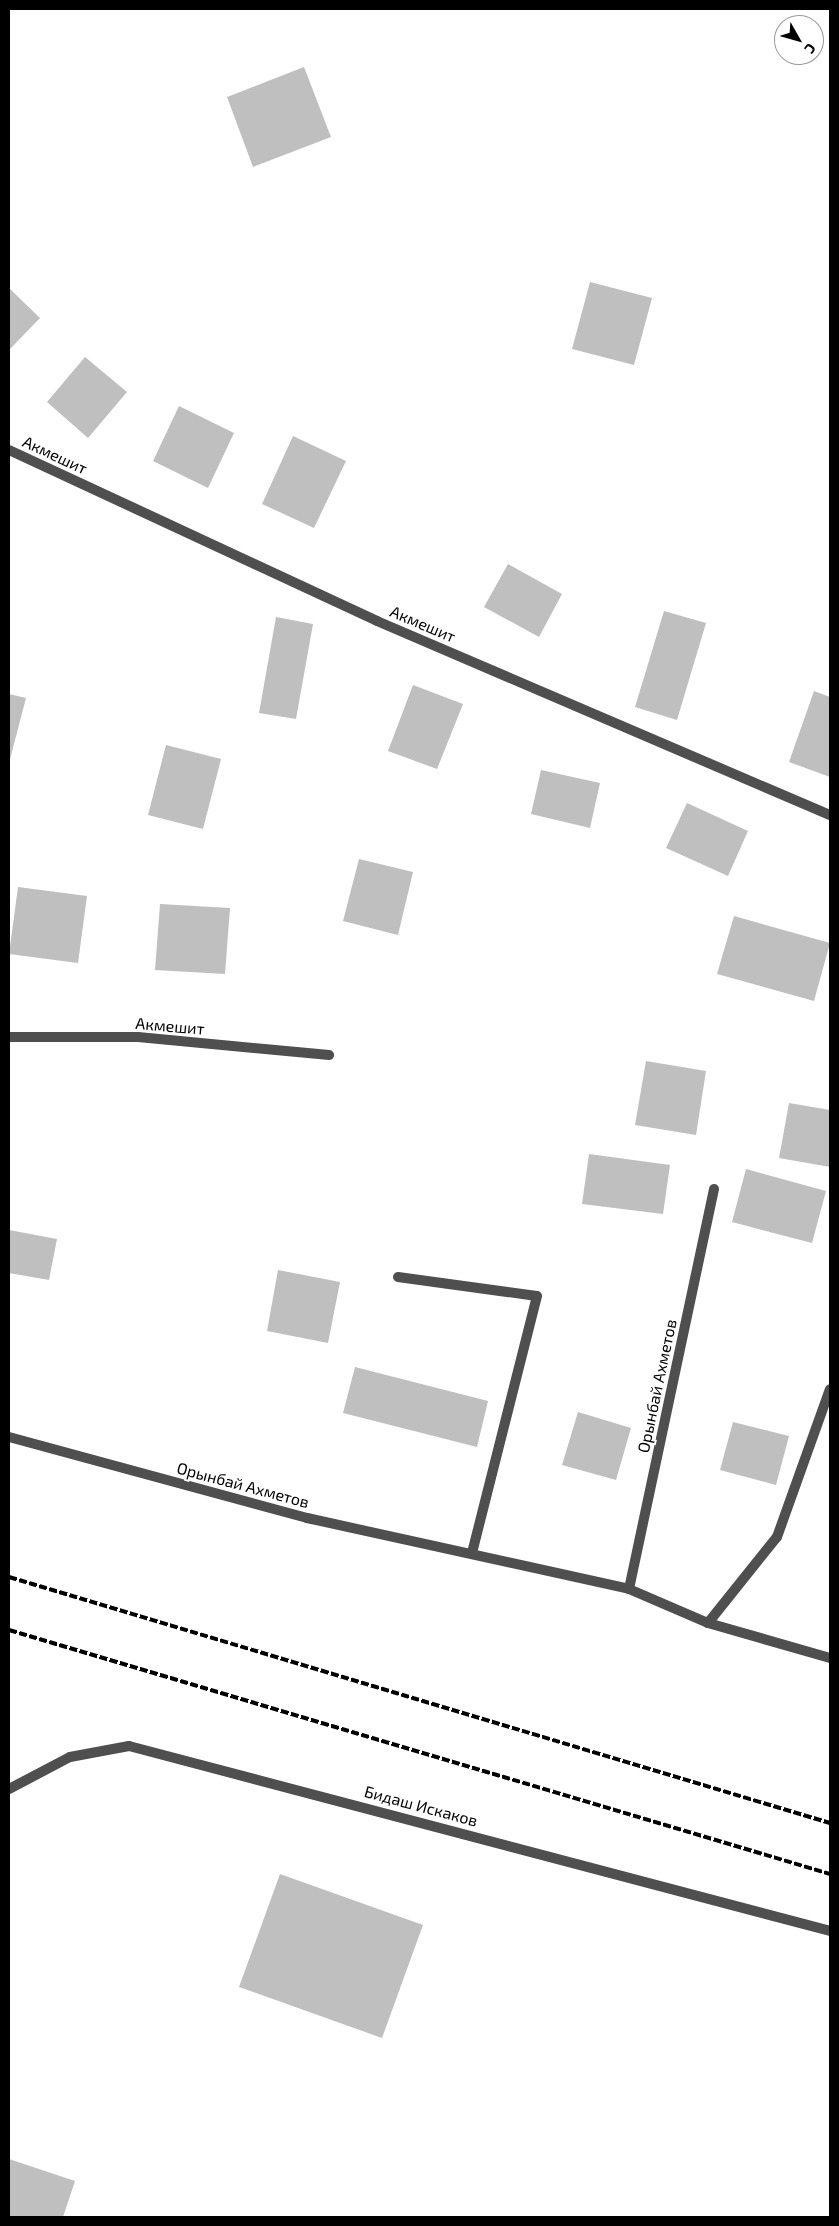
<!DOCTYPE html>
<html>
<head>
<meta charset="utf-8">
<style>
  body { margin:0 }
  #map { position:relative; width:839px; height:2226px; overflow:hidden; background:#fff; font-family:"Exo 2",sans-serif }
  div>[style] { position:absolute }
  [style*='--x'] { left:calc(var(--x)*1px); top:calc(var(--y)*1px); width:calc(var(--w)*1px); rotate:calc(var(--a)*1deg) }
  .building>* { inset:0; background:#bfbfbf }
  .minor>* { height:10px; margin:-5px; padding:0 5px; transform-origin:5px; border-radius:5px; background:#4f4f4f }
  .rail>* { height:4px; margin-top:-2px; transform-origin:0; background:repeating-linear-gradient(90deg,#000 0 8px,transparent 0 10.5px) }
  span { translate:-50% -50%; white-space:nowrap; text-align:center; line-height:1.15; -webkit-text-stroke:4px #fff; paint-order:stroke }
  .street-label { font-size:16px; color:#000 }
  .frame { position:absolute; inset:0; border:10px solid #000; pointer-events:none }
  .north { position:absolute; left:774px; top:15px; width:50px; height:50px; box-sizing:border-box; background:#fff; border:1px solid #999; border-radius:50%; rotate:128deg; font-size:14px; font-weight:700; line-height:20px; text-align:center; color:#000 }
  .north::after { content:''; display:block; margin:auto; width:18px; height:22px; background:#000; clip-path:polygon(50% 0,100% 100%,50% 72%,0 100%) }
</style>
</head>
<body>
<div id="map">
  <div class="building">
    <i style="clip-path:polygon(304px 67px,331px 137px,253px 167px,227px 97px)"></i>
    <i style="clip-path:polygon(590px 282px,652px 298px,634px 365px,572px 349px)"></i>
    <i style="clip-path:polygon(9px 288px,40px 318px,9px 350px)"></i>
    <i style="clip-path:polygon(85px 357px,127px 392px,88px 438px,47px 402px)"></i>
    <i style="clip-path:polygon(179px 406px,234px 433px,208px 488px,153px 461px)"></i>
    <i style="clip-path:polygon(293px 436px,346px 461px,314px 528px,262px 504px)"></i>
    <i style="clip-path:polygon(508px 564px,562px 594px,539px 637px,484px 607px)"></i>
    <i style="clip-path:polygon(664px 611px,706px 623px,677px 720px,635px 707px)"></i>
    <i style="clip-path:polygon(276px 617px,313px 624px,296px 719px,259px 713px)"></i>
    <i style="clip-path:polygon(413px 685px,463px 704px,437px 769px,388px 751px)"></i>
    <i style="clip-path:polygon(814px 691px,830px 697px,830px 777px,789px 762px)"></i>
    <i style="clip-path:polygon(9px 694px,26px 698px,9px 763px)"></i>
    <i style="clip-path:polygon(166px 745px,221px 759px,203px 829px,148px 815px)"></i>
    <i style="clip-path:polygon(541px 770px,600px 783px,590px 828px,531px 814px)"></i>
    <i style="clip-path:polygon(687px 803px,748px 831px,728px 876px,666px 848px)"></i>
    <i style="clip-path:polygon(359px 859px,413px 872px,398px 935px,343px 921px)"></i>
    <i style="clip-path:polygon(18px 887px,87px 896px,78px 963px,9px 954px)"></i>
    <i style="clip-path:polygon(160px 904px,230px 908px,225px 974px,155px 970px)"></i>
    <i style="clip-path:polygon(734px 916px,830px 943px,814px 1001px,717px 974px)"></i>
    <i style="clip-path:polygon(646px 1061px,706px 1071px,696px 1135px,635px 1125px)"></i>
    <i style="clip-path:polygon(789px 1103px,830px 1110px,830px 1167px,779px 1158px)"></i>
    <i style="clip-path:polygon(589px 1154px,670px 1165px,663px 1214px,582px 1204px)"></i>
    <i style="clip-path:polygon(746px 1169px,826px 1191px,812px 1243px,732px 1222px)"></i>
    <i style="clip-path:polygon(9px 1230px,57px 1239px,49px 1280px,9px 1273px)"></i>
    <i style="clip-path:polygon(278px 1270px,340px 1282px,328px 1343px,267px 1331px)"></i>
    <i style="clip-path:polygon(355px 1367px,488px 1401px,477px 1447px,343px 1413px)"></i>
    <i style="clip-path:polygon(578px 1412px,631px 1428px,616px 1480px,562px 1465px)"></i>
    <i style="clip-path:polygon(733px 1422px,789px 1436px,776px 1485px,720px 1470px)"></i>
    <i style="clip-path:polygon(280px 1874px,423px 1925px,382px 2038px,239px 1987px)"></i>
    <i style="clip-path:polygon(9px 2159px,75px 2181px,63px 2217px,9px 2217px)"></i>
  </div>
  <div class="minor">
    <i style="--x:9;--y:450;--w:406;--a:24.9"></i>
    <i style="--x:377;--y:621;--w:493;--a:23.2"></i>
    <i style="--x:9;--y:1037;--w:129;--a:0"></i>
    <i style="--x:138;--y:1037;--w:192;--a:5.4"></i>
    <i style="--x:398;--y:1277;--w:140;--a:7.8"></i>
    <i style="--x:537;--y:1296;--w:265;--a:104.2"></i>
    <i style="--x:9;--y:1437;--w:309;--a:15.2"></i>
    <i style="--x:307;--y:1518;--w:330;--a:12.4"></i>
    <i style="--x:629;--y:1589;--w:86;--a:23.3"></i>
    <i style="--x:708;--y:1623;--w:127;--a:16"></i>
    <i style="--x:629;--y:1589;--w:409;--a:-78"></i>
    <i style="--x:708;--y:1623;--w:110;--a:-51.3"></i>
    <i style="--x:777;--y:1537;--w:157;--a:-70.3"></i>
    <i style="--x:9;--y:1789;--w:69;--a:-27.7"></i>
    <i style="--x:70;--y:1757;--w:60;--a:-10.6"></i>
    <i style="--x:129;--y:1746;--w:725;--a:14.78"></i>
  </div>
  <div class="rail">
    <i style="--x:9;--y:1577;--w:857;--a:16.68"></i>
    <i style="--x:9;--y:1630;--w:856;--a:16.55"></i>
  </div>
  <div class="street-label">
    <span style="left:55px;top:455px;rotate:25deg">Акмешит</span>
    <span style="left:423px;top:624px;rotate:23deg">Акмешит</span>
    <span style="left:170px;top:1026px;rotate:5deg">Акмешит</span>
    <span style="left:657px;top:1386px;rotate:-78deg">Орынбай Ахметов</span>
    <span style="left:243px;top:1485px;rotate:15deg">Орынбай Ахметов</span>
    <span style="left:421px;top:1806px;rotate:15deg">Бидаш Искаков</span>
  </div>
  <div class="frame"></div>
  <div class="north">С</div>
</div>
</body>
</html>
